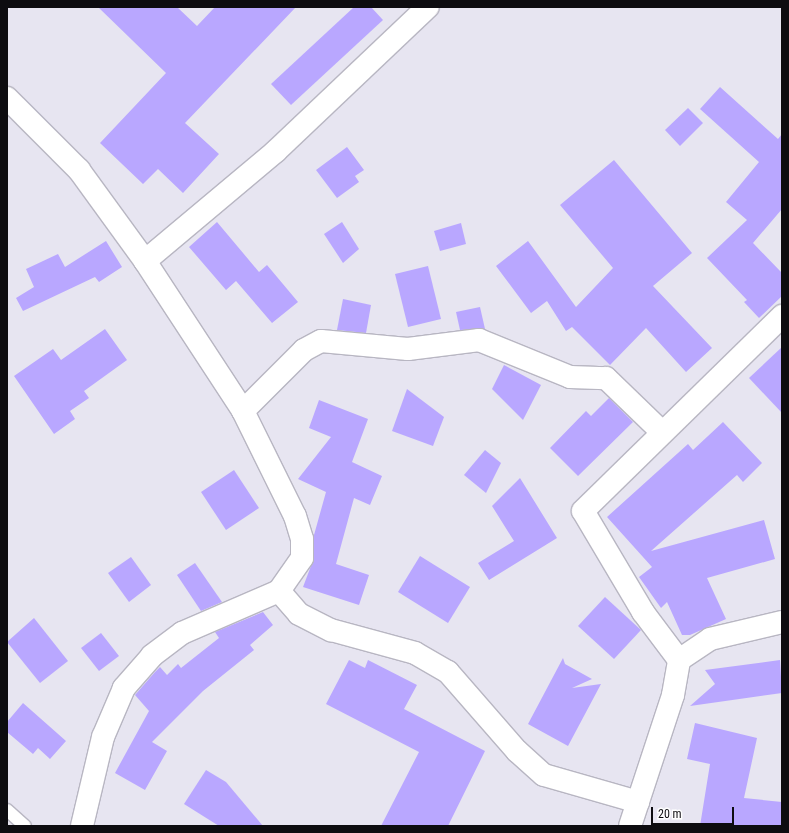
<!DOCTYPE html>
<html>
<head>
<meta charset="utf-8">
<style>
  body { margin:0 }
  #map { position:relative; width:789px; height:833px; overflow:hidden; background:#e7e5f1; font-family:"Roboto Condensed",sans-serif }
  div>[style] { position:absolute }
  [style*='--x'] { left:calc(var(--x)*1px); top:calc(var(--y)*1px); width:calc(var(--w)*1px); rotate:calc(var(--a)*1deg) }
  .building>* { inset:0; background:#b9a7ff }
  .roads { filter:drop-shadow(1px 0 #b8b6c2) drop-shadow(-1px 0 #b8b6c2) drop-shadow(0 1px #b8b6c2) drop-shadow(0 -1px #b8b6c2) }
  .lane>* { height:12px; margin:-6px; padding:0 6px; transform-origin:6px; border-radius:6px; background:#fff }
  .street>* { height:22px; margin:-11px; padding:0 11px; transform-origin:11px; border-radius:11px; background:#fff }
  span { translate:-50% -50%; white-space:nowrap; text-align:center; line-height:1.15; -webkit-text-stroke:4px #fff; paint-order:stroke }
  .frame { position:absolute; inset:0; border:8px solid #0d0c10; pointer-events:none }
  .scale { position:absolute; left:651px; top:807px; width:83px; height:18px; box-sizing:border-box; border:2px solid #0d0c10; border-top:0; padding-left:5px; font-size:12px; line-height:14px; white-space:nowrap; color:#0d0c10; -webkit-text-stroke:3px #fff; paint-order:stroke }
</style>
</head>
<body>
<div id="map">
  <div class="building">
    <i style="clip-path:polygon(98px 7px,177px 7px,197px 26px,215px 7px,296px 7px,185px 123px,219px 154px,183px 193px,158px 169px,143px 184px,100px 143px,166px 73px)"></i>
    <i style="clip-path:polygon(354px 7px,371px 7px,383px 20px,291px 105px,271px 84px)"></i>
    <i style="clip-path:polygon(720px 87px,778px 139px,782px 134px,782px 209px,753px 243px,782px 273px,782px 296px,759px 318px,744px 302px,747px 300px,707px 258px,747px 220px,726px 202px,759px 162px,700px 109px)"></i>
    <i style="clip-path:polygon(688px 108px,703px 123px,680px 146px,665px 130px)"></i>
    <i style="clip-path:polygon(347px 147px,364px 170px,355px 176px,359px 182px,337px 198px,316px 170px)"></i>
    <i style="clip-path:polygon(614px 160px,692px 253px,653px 286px,712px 348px,686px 372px,646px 328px,610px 365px,572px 327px,566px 331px,547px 301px,531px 313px,496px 266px,528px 241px,576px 307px,613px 268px,560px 205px)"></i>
    <i style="clip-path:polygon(217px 222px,259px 272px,267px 265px,298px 302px,272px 323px,236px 281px,226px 290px,189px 247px)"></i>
    <i style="clip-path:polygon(342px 222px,359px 249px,343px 263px,324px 234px)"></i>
    <i style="clip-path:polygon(461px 223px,466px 244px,440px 251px,434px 231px)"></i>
    <i style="clip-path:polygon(106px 241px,122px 267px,99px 282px,95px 277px,23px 311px,16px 298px,34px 287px,26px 269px,58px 254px,65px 267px)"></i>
    <i style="clip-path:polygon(428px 266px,441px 319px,408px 327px,395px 274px)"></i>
    <i style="clip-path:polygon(343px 299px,371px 305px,366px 333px,337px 330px)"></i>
    <i style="clip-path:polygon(480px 307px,485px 329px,460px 330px,456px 312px)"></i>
    <i style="clip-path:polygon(105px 329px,127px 360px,84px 391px,89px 398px,70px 411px,75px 419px,54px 434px,14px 376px,53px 349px,61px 360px)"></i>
    <i style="clip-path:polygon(782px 347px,782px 413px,749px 378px)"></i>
    <i style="clip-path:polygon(504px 365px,541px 385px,523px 420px,492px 389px)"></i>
    <i style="clip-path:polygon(407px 389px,444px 417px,433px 446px,392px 431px)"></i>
    <i style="clip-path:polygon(609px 398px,633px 422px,578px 476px,550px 448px,586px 411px,591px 416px)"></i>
    <i style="clip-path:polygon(319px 400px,368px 419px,352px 462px,382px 476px,370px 505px,354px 498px,336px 564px,369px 575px,359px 605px,303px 587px,314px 558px,314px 535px,326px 492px,298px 479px,331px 437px,309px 428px)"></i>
    <i style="clip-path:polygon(723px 422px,762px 463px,743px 482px,737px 475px,651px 551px,764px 520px,775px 559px,707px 578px,726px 619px,690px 635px,682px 635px,667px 602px,661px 608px,639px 577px,652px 567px,607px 517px,688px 444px,693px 450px)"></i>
    <i style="clip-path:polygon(485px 450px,501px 463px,486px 493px,464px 475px)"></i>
    <i style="clip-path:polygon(234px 470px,259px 508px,226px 530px,201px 492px)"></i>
    <i style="clip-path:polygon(520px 478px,557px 538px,489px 580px,478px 563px,514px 541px,492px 506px)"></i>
    <i style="clip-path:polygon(420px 556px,470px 587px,448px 623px,398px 592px)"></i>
    <i style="clip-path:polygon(131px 557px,151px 585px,129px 602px,108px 573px)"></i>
    <i style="clip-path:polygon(195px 563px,222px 602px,201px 611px,177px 575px)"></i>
    <i style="clip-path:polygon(605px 597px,641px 630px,614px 659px,578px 626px)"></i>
    <i style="clip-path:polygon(263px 612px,273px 625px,250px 645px,254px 650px,203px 691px,152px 742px,167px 751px,145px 790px,115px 773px,149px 711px,135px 695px,155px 672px,160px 667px,167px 675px,178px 664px,181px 668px,219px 638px,215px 632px)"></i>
    <i style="clip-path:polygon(34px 618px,68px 661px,40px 683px,7px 642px)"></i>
    <i style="clip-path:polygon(101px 633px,119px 656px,99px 671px,81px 648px)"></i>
    <i style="clip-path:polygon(563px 658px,565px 664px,592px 679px,572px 688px,601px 684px,568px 746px,528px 724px)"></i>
    <i style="clip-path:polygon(349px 660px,365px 668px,368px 660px,417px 685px,404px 709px,485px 751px,448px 826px,381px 826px,419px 752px,326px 704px)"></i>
    <i style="clip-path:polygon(780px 660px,782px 693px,690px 706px,715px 684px,705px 670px)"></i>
    <i style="clip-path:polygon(23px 703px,66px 741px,50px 759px,38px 748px,33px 754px,7px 732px,7px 722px)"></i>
    <i style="clip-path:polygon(695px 723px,757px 738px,744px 798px,782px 802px,782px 826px,700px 826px,710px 764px,687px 759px)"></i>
    <i style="clip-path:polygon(206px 770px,226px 782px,263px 826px,219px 826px,184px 804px)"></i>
  </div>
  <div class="roads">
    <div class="lane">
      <i style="--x:7;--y:810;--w:24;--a:42"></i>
    </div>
    <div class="street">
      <i style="--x:7;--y:98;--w:102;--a:45"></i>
      <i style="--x:79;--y:170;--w:112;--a:54"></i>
      <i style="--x:145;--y:261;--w:179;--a:56.8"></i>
      <i style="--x:243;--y:411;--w:117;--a:63.7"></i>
      <i style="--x:295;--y:516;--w:24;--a:73"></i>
      <i style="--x:302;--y:539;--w:19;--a:90"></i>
      <i style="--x:302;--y:558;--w:40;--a:124.9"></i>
      <i style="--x:279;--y:591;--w:106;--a:156.6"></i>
      <i style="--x:182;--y:633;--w:38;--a:143"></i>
      <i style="--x:152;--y:656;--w:43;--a:131.2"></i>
      <i style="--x:124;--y:688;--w:53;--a:113.2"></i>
      <i style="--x:103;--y:737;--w:91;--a:103.3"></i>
      <i style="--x:145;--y:261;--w:171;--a:-40"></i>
      <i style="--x:276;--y:151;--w:209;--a:-43.5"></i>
      <i style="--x:243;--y:411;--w:86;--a:-45"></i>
      <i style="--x:304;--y:350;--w:19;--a:-28"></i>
      <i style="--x:321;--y:341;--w:87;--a:5.3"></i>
      <i style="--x:408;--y:349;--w:72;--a:-7.2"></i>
      <i style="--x:479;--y:340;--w:98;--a:22.1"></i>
      <i style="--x:570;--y:377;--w:36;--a:2"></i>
      <i style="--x:606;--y:378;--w:78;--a:44"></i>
      <i style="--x:279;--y:591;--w:30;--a:49"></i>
      <i style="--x:299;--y:614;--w:36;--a:27"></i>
      <i style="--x:331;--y:630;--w:87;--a:15.3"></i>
      <i style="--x:415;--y:653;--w:38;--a:30"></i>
      <i style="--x:448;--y:672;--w:105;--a:48.9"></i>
      <i style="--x:517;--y:751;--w:36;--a:42"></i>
      <i style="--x:544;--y:775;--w:98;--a:16"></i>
      <i style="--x:679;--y:660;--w:37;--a:-34"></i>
      <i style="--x:710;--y:639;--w:74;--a:-13.3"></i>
      <i style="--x:630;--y:826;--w:138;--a:-71.8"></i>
      <i style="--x:673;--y:695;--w:36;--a:-80"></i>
      <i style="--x:679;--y:660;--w:60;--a:-126.9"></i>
      <i style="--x:643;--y:612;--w:117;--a:-120.7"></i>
      <i style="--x:583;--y:511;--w:279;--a:-44.4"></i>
    </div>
  </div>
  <div class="frame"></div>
  <div class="scale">20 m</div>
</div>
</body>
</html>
